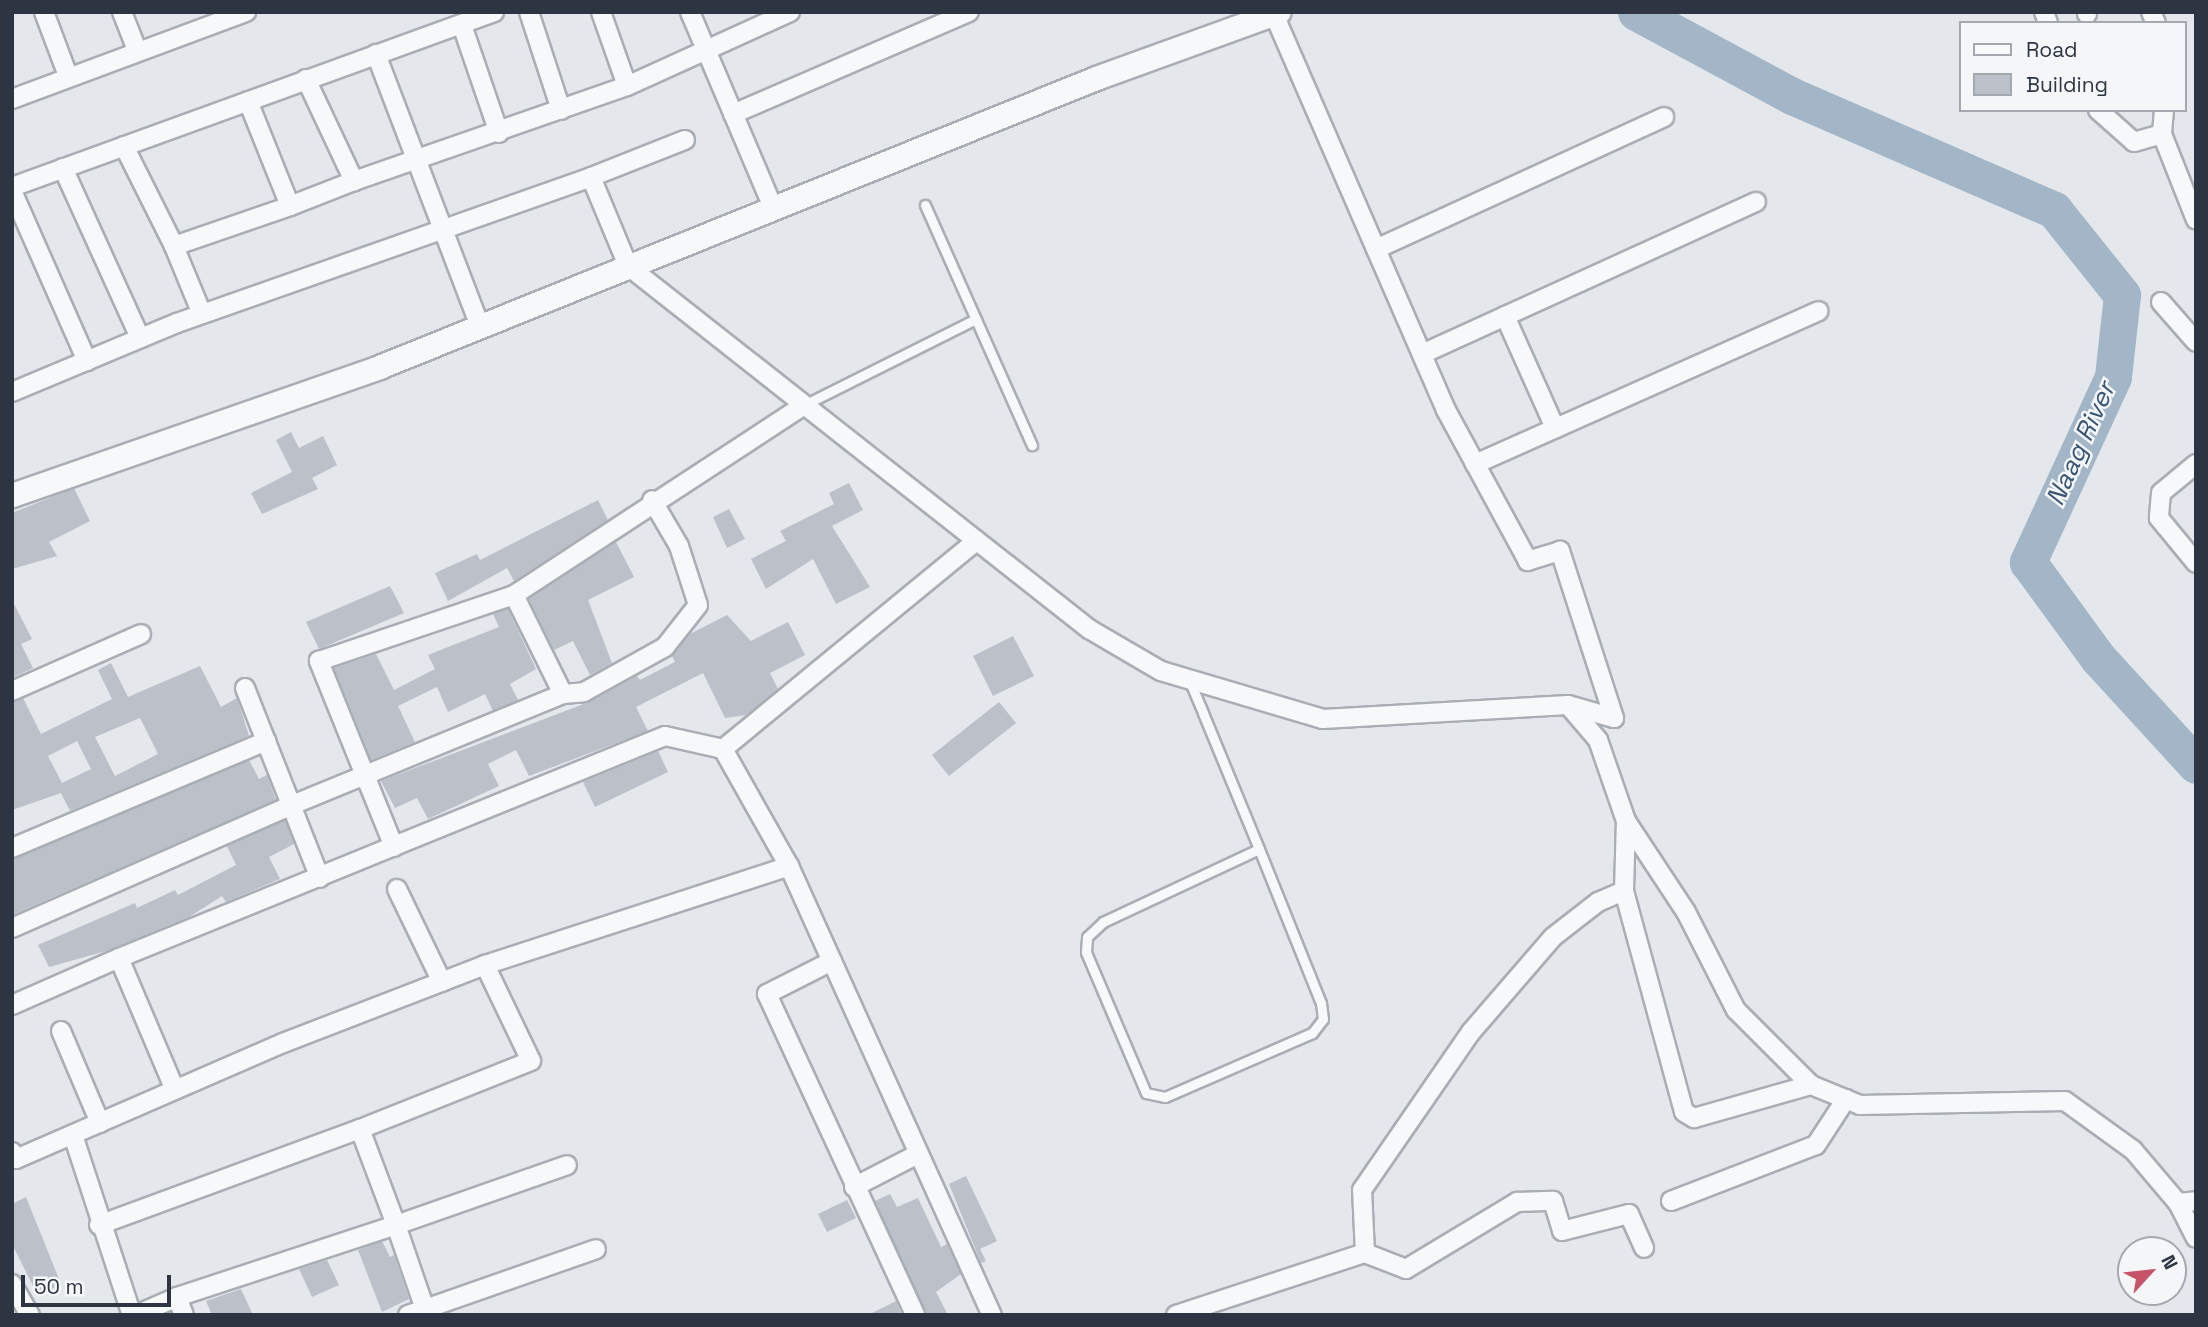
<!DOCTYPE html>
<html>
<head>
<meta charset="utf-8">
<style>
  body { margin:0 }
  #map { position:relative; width:2208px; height:1327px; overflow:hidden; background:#e4e7eb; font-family:"Space Grotesk",sans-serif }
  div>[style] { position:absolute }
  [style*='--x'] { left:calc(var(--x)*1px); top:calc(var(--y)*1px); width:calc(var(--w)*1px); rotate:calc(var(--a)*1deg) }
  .river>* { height:37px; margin:-18.5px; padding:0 18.5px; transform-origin:18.5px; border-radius:18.5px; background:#a2b6c8 }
  .building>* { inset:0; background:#bcc0c8 }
  .roads { filter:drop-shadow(2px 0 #a9aeb5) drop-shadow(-2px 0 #a9aeb5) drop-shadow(0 2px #a9aeb5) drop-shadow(0 -2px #a9aeb5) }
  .service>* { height:9px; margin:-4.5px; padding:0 4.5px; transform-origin:4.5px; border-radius:4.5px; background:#f7f8f9 }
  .minor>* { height:18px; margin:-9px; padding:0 9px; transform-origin:9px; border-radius:9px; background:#f7f8f9 }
  .tertiary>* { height:23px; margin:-11.5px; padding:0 11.5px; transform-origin:11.5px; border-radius:11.5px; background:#f7f8f9 }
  span { translate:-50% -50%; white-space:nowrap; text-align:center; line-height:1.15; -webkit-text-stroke:5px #f4f6f8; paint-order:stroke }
  .water-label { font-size:26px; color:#3a5574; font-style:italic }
  .frame { position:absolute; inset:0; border:14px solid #2d3542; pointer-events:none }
  .legend { position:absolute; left:1959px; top:21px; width:228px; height:91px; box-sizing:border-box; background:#f4f6f8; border:2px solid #a4a9af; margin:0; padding:9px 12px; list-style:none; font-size:21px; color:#2d3542 }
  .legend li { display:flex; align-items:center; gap:14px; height:35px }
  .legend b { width:35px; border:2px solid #a4a9af }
  .north { position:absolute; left:2117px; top:1236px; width:70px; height:70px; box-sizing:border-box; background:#f4f6f8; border:2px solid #a4a9af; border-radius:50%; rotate:63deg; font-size:19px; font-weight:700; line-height:28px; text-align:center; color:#2d3542 }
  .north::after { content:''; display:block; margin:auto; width:24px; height:32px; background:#c55468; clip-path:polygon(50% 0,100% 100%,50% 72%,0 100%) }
  .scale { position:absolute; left:21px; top:1275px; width:150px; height:32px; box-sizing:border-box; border:4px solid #2d3542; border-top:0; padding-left:9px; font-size:21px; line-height:24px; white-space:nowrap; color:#2d3542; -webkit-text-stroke:5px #f4f6f8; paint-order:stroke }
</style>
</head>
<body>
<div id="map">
  <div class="river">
    <i style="--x:1636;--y:12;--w:177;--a:28.3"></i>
    <i style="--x:1792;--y:96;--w:286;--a:23.5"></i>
    <i style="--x:2054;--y:210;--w:109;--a:51.3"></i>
    <i style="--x:2122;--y:295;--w:82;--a:96.3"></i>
    <i style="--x:2113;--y:377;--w:204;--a:114.7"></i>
    <i style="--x:2028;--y:562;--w:119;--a:53.9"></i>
    <i style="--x:2098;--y:658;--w:145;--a:47.5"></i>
  </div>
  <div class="building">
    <i style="clip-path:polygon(291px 432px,299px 448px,323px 436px,337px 465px,312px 478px,318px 489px,262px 514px,251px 493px,292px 472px,276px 440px)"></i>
    <i style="clip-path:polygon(849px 483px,863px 510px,832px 526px,870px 587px,836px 604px,813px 559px,766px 589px,751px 559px,786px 541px,780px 531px,834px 504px,829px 493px)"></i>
    <i style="clip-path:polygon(74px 488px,90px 521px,49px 542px,57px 556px,12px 569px,12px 513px)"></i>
    <i style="clip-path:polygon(598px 500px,608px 520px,514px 581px,507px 568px,448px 601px,435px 573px,477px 554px,480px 560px)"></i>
    <i style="clip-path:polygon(729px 509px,745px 539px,727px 548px,713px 517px)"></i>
    <i style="clip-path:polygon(616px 542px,634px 577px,588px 600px,612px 663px,590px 675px,573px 641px,554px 650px,529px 599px)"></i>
    <i style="clip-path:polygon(390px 586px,404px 613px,319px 649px,306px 622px)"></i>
    <i style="clip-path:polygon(12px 600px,32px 639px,21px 644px,33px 668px,12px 678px)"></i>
    <i style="clip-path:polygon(508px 609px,536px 669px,510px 684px,518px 700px,493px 711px,485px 694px,448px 712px,437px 687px,398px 706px,415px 742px,371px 760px,334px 668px,376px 654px,394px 690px,435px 669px,428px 655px,499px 627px,493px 614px)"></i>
    <i style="clip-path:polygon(727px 615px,751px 641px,788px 622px,805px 655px,770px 673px,778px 689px,746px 715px,725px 718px,703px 673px,636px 707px,648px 731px,529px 776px,516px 750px,488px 764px,499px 786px,428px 819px,417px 798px,395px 808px,381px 781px,589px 702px,637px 676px,640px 680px,675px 662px,672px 656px,690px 634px)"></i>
    <i style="clip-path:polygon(1013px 636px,1034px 676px,993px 696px,973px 656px)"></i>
    <i style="clip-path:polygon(evenodd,111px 663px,128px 697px,200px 666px,221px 707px,237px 698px,249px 736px,70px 811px,61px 793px,12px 810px,12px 702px,23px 698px,41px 734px,112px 699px,98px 670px,111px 663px,140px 718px,158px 754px,115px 776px,95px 737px,140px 718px,111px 663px,77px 741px,91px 769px,62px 783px,48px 756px,77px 741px)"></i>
    <i style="clip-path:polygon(999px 702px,1016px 723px,949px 776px,932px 755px)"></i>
    <i style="clip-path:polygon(658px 751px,668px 772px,595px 807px,583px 782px)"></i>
    <i style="clip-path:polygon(249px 760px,259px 779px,267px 775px,276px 800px,12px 915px,12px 860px)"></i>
    <i style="clip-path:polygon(285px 820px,294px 844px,269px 857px,280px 879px,226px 902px,222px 896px,189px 917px,106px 951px,49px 967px,38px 945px,135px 903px,137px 908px,175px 890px,178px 895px,236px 865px,227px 846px)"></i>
    <i style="clip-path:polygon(966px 1176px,997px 1241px,980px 1249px,986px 1261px,981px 1263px,949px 1184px)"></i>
    <i style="clip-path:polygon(890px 1194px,897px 1207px,918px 1198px,941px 1247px,947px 1244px,961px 1274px,936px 1292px,948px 1315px,926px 1315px,875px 1201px)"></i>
    <i style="clip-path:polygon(26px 1197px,61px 1284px,38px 1296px,12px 1244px,12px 1204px)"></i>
    <i style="clip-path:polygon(847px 1200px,856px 1218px,827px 1232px,818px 1214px)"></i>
    <i style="clip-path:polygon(382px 1241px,390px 1257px,394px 1255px,409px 1299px,382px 1312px,358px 1250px)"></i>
    <i style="clip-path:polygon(327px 1260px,339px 1285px,312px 1297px,299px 1269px)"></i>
    <i style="clip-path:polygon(241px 1289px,253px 1315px,212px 1315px,206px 1301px)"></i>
    <i style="clip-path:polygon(896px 1301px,902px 1315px,868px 1315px)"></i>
  </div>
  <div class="roads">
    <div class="service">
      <i style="--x:925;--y:205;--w:263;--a:66"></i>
      <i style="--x:804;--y:405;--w:192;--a:-26.6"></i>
      <i style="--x:1190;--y:682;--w:34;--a:67"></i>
      <i style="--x:1203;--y:713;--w:147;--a:67.6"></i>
      <i style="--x:1259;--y:849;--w:166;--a:68.1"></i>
      <i style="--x:1321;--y:1003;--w:16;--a:83"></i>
      <i style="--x:1323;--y:1019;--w:18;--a:128"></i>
      <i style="--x:1312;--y:1033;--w:160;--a:156.5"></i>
      <i style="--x:1165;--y:1097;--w:19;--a:-168"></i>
      <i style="--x:1146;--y:1093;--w:153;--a:-113.1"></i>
      <i style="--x:1086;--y:952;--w:15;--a:-86"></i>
      <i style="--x:1087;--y:937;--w:22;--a:-43"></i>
      <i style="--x:1103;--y:922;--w:172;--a:-25.1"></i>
    </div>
    <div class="minor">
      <i style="--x:44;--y:12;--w:68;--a:69.4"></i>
      <i style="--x:122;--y:12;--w:41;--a:68.5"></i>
      <i style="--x:529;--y:12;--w:103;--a:71.9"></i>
      <i style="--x:601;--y:12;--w:78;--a:70.6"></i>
      <i style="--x:690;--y:12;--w:213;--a:67"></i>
      <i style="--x:2044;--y:12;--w:12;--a:70"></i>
      <i style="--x:2087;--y:12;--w:2;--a:90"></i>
      <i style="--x:2151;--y:12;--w:12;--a:66"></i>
      <i style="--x:462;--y:25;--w:114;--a:71.1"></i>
      <i style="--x:376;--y:54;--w:291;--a:69.1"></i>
      <i style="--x:306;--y:79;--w:113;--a:64.8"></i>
      <i style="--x:354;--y:181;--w:289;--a:-19.2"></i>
      <i style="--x:627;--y:86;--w:179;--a:-24.4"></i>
      <i style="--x:12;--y:99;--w:250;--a:-20.4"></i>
      <i style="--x:2098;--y:110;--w:48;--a:41.6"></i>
      <i style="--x:2134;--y:142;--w:29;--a:-16"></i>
      <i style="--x:2164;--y:110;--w:24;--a:95"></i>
      <i style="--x:2162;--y:134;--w:92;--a:68.4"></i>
      <i style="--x:733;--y:114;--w:257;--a:-23.4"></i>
      <i style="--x:124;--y:146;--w:112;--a:63.4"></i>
      <i style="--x:63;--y:168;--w:187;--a:65.6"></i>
      <i style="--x:591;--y:177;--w:101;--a:-21.5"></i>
      <i style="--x:12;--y:187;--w:513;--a:-19.95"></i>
      <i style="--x:12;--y:191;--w:186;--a:66.2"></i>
      <i style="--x:290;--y:206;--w:69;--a:-21.3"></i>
      <i style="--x:1376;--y:249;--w:317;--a:-24.6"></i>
      <i style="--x:2161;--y:302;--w:53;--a:48.8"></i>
      <i style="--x:202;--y:314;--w:74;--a:-112.4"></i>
      <i style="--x:174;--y:246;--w:123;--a:-19"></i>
      <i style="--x:290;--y:206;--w:113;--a:-111.8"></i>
      <i style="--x:1505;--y:316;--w:123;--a:65.9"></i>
      <i style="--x:1422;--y:354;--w:367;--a:-24.5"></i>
      <i style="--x:12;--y:392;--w:179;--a:-22.7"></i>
      <i style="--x:177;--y:323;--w:439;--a:-19.4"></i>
      <i style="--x:591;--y:177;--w:96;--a:67.4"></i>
      <i style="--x:628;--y:266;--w:587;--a:38.22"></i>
      <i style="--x:1089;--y:629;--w:83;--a:30.3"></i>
      <i style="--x:1161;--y:671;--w:169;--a:16.5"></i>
      <i style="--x:1323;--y:719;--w:245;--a:-3.3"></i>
      <i style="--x:1568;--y:705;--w:48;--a:15.8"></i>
      <i style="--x:1614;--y:718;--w:176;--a:-107.9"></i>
      <i style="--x:1560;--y:551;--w:34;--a:163"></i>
      <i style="--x:1528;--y:561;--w:172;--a:-118.5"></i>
      <i style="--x:1446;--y:410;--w:432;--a:-113.5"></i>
      <i style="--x:1475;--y:464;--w:376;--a:-24"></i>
      <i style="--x:2196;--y:464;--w:45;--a:140.4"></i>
      <i style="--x:2161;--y:493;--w:25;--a:95"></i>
      <i style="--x:2159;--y:518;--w:58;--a:50.6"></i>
      <i style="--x:514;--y:595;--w:345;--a:-33.2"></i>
      <i style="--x:245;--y:688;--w:204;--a:68.5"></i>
      <i style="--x:12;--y:691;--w:141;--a:-23.8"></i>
      <i style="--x:1568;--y:705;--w:46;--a:49.4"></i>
      <i style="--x:1598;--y:740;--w:86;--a:70.9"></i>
      <i style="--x:1626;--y:821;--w:109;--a:56.6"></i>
      <i style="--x:1686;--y:912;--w:110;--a:63"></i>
      <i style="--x:1736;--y:1010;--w:106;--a:45"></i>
      <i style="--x:1811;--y:1085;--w:53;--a:22.2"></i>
      <i style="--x:1860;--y:1105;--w:205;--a:-1.1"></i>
      <i style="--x:2065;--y:1101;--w:84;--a:35.8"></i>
      <i style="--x:2133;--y:1150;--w:70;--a:49.7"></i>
      <i style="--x:2178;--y:1203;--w:39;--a:63"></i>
      <i style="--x:723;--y:749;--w:328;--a:-39.4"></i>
      <i style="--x:394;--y:847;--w:201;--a:-112"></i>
      <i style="--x:319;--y:661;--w:206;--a:-18.7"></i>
      <i style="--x:514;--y:595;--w:110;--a:63.7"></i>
      <i style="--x:12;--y:848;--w:276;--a:-22.8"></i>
      <i style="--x:397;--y:889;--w:103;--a:64.2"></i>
      <i style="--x:1624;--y:891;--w:229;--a:74.8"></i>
      <i style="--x:1684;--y:1112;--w:12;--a:31"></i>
      <i style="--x:1694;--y:1118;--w:122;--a:-15.8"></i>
      <i style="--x:12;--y:928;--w:306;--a:-23.7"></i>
      <i style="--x:292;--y:805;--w:293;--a:-22.3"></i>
      <i style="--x:563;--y:694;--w:21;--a:-5"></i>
      <i style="--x:584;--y:692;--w:93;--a:-29.1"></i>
      <i style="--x:665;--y:647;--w:53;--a:-51.8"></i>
      <i style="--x:698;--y:605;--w:62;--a:-107.9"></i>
      <i style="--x:679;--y:546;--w:53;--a:-120.4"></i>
      <i style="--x:119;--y:958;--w:589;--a:-22.13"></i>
      <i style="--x:665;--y:736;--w:59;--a:12.6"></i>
      <i style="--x:723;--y:749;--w:134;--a:60.6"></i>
      <i style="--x:832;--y:961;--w:73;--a:153.1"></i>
      <i style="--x:767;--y:994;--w:353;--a:65.2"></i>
      <i style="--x:485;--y:965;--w:106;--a:64.4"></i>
      <i style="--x:531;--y:1061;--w:184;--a:158.3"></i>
      <i style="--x:360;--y:1129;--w:103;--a:69.4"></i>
      <i style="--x:396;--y:1225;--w:181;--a:-19.3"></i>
      <i style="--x:12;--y:1005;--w:117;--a:-23.7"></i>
      <i style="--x:119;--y:958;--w:143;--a:67"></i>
      <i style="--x:61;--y:1031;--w:100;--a:67"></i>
      <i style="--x:73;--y:1135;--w:189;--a:71.9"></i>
      <i style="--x:12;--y:1152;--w:8;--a:60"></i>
      <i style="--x:16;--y:1159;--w:291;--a:-23.5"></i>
      <i style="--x:283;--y:1043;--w:217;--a:-21.1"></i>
      <i style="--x:485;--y:965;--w:320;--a:-18"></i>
      <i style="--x:789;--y:866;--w:493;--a:65.7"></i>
      <i style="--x:854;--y:1187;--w:72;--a:-27.3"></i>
      <i style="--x:1671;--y:1201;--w:155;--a:-21.1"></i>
      <i style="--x:1816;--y:1145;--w:55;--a:-56.9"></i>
      <i style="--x:2178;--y:1203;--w:18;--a:-6"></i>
      <i style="--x:99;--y:1225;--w:278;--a:-20.2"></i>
      <i style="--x:1365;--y:1253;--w:44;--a:21.3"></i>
      <i style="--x:1406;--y:1269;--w:130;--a:-31.1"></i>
      <i style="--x:1517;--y:1202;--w:36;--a:-2"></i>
      <i style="--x:1553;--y:1201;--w:31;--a:73"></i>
      <i style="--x:1562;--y:1231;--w:69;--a:-14.2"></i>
      <i style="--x:1629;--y:1214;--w:37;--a:66"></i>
      <i style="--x:12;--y:1284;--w:36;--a:60"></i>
      <i style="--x:177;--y:1297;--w:231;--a:-18.2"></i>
      <i style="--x:396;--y:1225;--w:95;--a:71"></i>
      <i style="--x:136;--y:1315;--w:45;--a:-23.7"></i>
      <i style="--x:177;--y:1297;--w:19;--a:69"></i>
      <i style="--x:408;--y:1315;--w:199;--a:-19.3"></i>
      <i style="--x:1176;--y:1315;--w:199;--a:-18.2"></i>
      <i style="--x:1365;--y:1253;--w:63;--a:-92.7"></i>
      <i style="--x:1362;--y:1190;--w:192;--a:-55.4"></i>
      <i style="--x:1471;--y:1032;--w:125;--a:-49.2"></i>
      <i style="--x:1553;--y:937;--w:57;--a:-37.9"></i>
      <i style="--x:1598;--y:902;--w:28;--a:-23"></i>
      <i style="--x:1624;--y:891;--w:70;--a:-88.4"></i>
    </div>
    <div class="tertiary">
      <i style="--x:12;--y:495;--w:389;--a:-19.2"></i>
      <i style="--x:379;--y:367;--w:773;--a:-21.95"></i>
      <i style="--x:1096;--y:78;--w:194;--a:-19.9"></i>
    </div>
  </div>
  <div class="water-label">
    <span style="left:2081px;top:444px;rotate:-66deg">Naag River</span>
  </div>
  <div class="frame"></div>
  <ul class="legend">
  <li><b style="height:9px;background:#f7f8f9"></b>Road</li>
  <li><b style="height:19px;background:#bcc0c8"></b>Building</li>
  </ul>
  <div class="north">N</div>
  <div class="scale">50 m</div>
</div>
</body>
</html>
